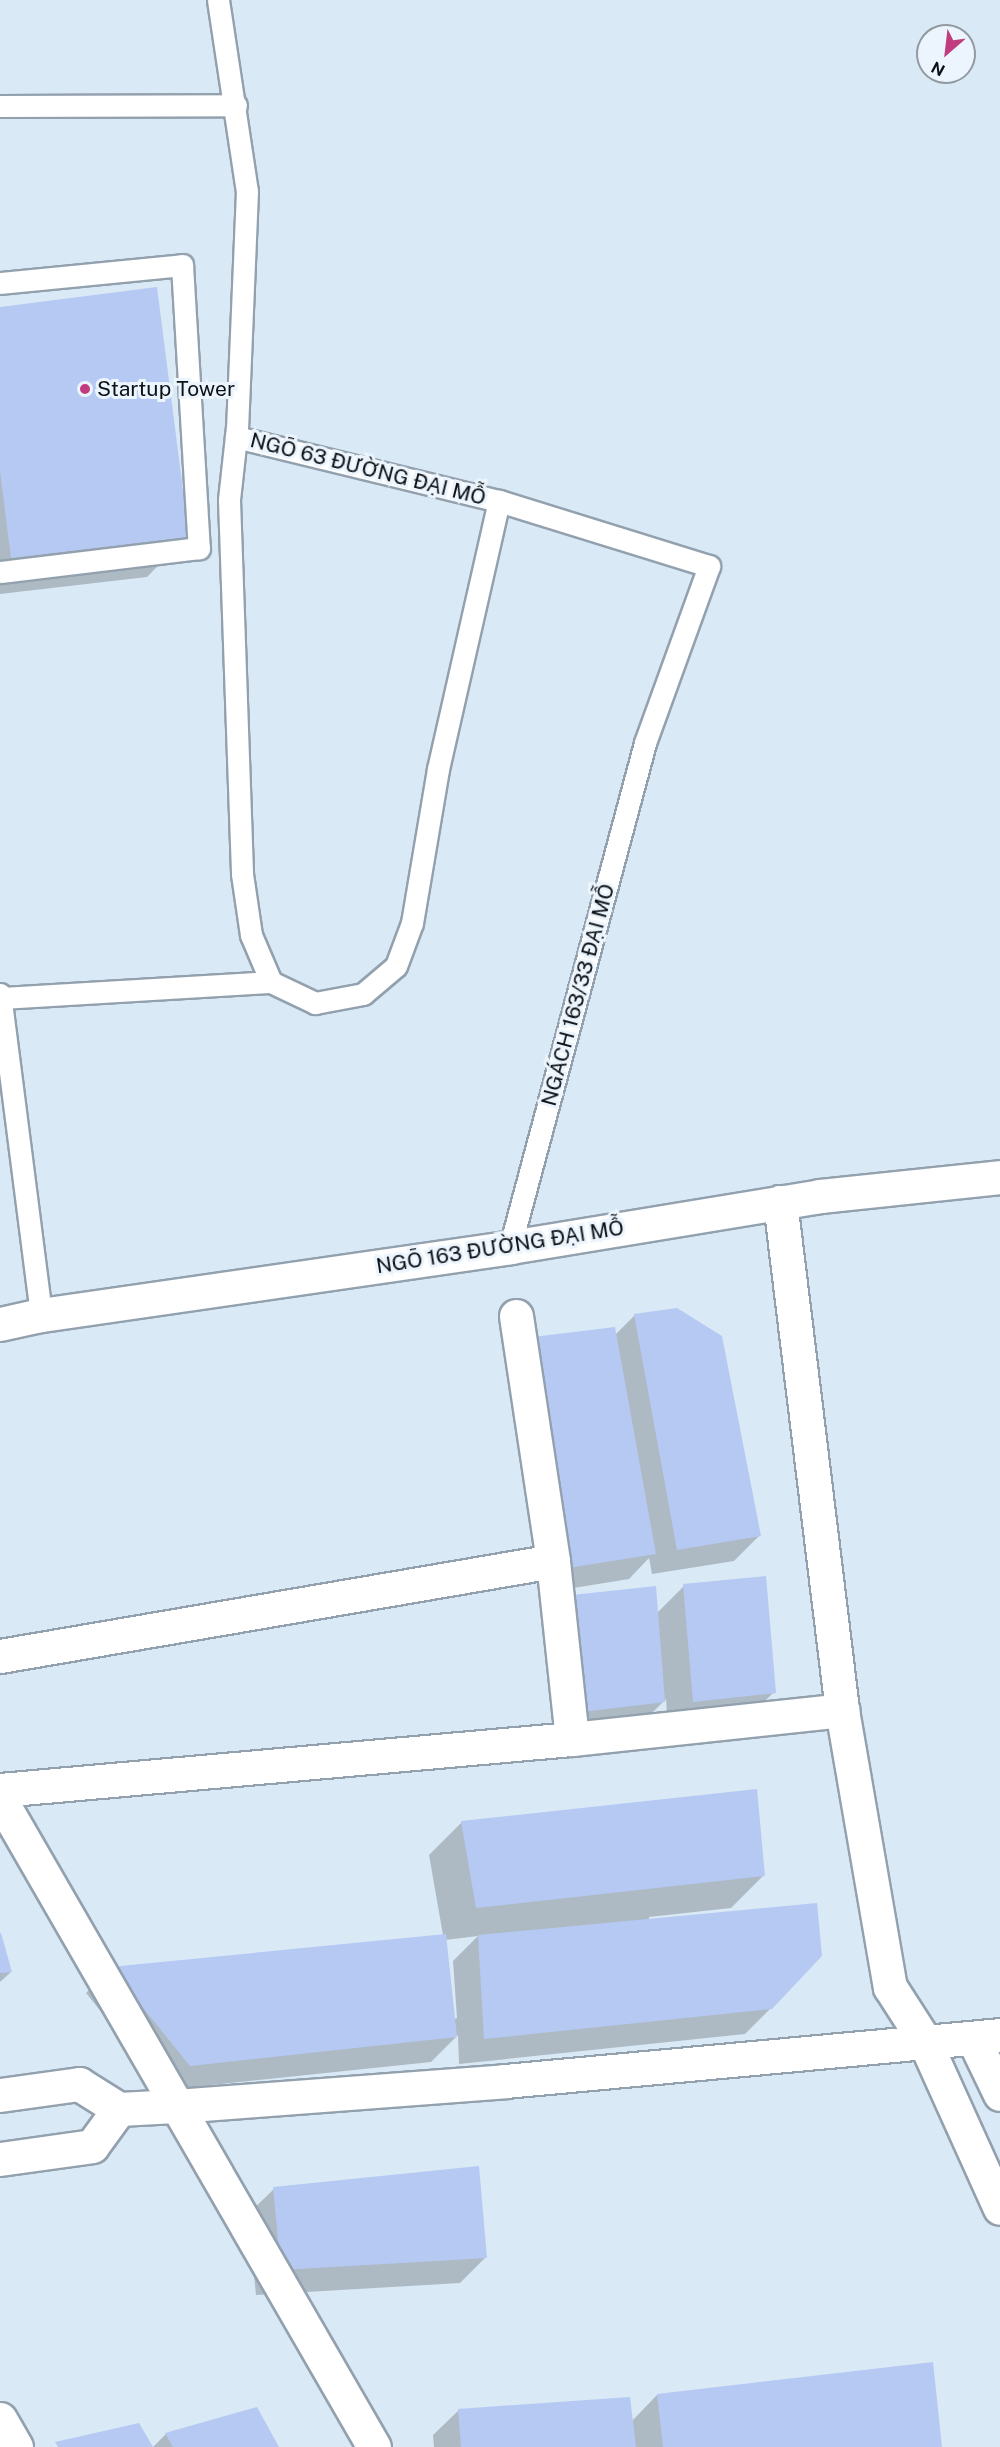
<!DOCTYPE html>
<html>
<head>
<meta charset="utf-8">
<style>
  body { margin:0 }
  #map { position:relative; width:1000px; height:2447px; overflow:hidden; background:#d9e9f6; font-family:"Public Sans",sans-serif }
  div>[style] { position:absolute }
  [style*='--x'] { left:calc(var(--x)*1px); top:calc(var(--y)*1px); width:calc(var(--w)*1px); rotate:calc(var(--a)*1deg) }
  .shadow>* { inset:0; background:#0003 }
  .building>* { inset:0; background:#b6c9f3 }
  .roads { filter:drop-shadow(2px 0 #93a1ae) drop-shadow(-2px 0 #93a1ae) drop-shadow(0 2px #93a1ae) drop-shadow(0 -2px #93a1ae) }
  .service>* { height:21px; margin:-10.5px; padding:0 10.5px; transform-origin:10.5px; border-radius:10.5px; background:#fff }
  .minor>* { height:33px; margin:-16.5px; padding:0 16.5px; transform-origin:16.5px; border-radius:16.5px; background:#fff }
  .tertiary>* { height:33px; margin:-16.5px; padding:0 16.5px; transform-origin:16.5px; border-radius:16.5px; background:#fff }
  .dots>* { width:16px; height:16px; translate:-50% -50%; box-sizing:border-box; border:3px solid #ecf5fd; border-radius:50% }
  span { translate:-50% -50%; white-space:nowrap; text-align:center; line-height:1.15; -webkit-text-stroke:6px #ecf5fd; paint-order:stroke }
  .poi-label { font-size:21px; color:#0c1116 }
  .left { translate:0 -50%; text-align:left }
  .street-label { font-size:21px; color:#0c1116 }
  .north { position:absolute; left:916px; top:24px; width:60px; height:60px; box-sizing:border-box; background:#ecf5fd; border:2px solid #929aa1; border-radius:50%; rotate:208deg; font-size:16px; font-weight:700; line-height:24px; text-align:center; color:#0c1116 }
  .north::after { content:''; display:block; margin:auto; width:21px; height:27px; background:#c13c7f; clip-path:polygon(50% 0,100% 100%,50% 72%,0 100%) }
</style>
</head>
<body>
<div id="map">
  <div class="shadow">
    <i style="clip-path:polygon(0 308px,187px 536px,147px 577px,0 594px)"></i>
    <i style="clip-path:polygon(635px 1315px,759px 1536px,734px 1561px,652px 1574px,649px 1558px,629px 1579px,543px 1593px,615px 1335px)"></i>
    <i style="clip-path:polygon(684px 1586px,774px 1692px,749px 1717px,668px 1727px,666px 1699px,638px 1727px,558px 1737px,657px 1613px)"></i>
    <i style="clip-path:polygon(evenodd,462px 1822px,763px 1876px,731px 1908px,649px 1917px,649px 1920px,771px 2008px,745px 2034px,459px 2064px,458px 2035px,431px 2062px,164px 2090px,86px 1993px,111px 1969px,443px 1935px,429px 1855px,462px 1822px,478px 1936px,453px 1961px,457px 2018px,454px 2019px,445px 1940px,478px 1936px)"></i>
    <i style="clip-path:polygon(0 1937px,11px 1972px,0 1982px)"></i>
    <i style="clip-path:polygon(274px 2189px,486px 2257px,460px 2283px,256px 2295px,248px 2214px)"></i>
    <i style="clip-path:polygon(657px 2395px,940px 2447px,434px 2447px,433px 2435px,459px 2410px,631px 2422px)"></i>
    <i style="clip-path:polygon(166px 2434px,277px 2447px,153px 2447px)"></i>
  </div>
  <div class="building">
    <i style="clip-path:polygon(157px 287px,189px 537px,11px 558px,0 471px,0 307px)"></i>
    <i style="clip-path:polygon(677px 1308px,722px 1336px,761px 1536px,677px 1550px,634px 1314px)"></i>
    <i style="clip-path:polygon(615px 1327px,656px 1554px,568px 1568px,533px 1337px)"></i>
    <i style="clip-path:polygon(766px 1576px,776px 1693px,693px 1702px,683px 1584px)"></i>
    <i style="clip-path:polygon(656px 1586px,665px 1702px,582px 1712px,572px 1595px)"></i>
    <i style="clip-path:polygon(757px 1789px,765px 1876px,476px 1908px,461px 1821px)"></i>
    <i style="clip-path:polygon(817px 1903px,822px 1956px,772px 2009px,484px 2039px,478px 1935px)"></i>
    <i style="clip-path:polygon(0 1933px,1px 1933px,12px 1972px,0 1973px)"></i>
    <i style="clip-path:polygon(446px 1934px,457px 2037px,190px 2066px,110px 1967px)"></i>
    <i style="clip-path:polygon(479px 2166px,487px 2258px,281px 2270px,273px 2187px)"></i>
    <i style="clip-path:polygon(933px 2362px,942px 2447px,663px 2447px,657px 2394px)"></i>
    <i style="clip-path:polygon(630px 2397px,636px 2447px,461px 2447px,458px 2409px)"></i>
    <i style="clip-path:polygon(257px 2407px,279px 2447px,173px 2447px,165px 2433px)"></i>
    <i style="clip-path:polygon(139px 2423px,153px 2447px,58px 2447px,55px 2442px)"></i>
  </div>
  <div class="roads">
    <div class="service">
      <i style="--x:218;--y:0;--w:193;--a:81.4"></i>
      <i style="--x:247;--y:191;--w:236;--a:92.4"></i>
      <i style="--x:237;--y:427;--w:73;--a:96.3"></i>
      <i style="--x:229;--y:500;--w:374;--a:88"></i>
      <i style="--x:242;--y:874;--w:62;--a:81.6"></i>
      <i style="--x:251;--y:935;--w:51;--a:66.9"></i>
      <i style="--x:271;--y:982;--w:49;--a:25.5"></i>
      <i style="--x:315;--y:1003;--w:49;--a:-10.6"></i>
      <i style="--x:363;--y:994;--w:43;--a:-40.3"></i>
      <i style="--x:396;--y:966;--w:46;--a:-69.6"></i>
      <i style="--x:412;--y:923;--w:156;--a:-80.4"></i>
      <i style="--x:438;--y:769;--w:275;--a:-77.2"></i>
      <i style="--x:0;--y:106;--w:236;--a:-0.2"></i>
      <i style="--x:0;--y:283;--w:183;--a:-5.6"></i>
      <i style="--x:182;--y:265;--w:284;--a:86.6"></i>
      <i style="--x:199;--y:548;--w:200;--a:173.1"></i>
      <i style="--x:236;--y:437;--w:271;--a:13.7"></i>
      <i style="--x:499;--y:501;--w:220;--a:17.2"></i>
      <i style="--x:709;--y:566;--w:188;--a:109.9"></i>
      <i style="--x:645;--y:743;--w:522;--a:105"></i>
      <i style="--x:0;--y:994;--w:324;--a:82.7"></i>
      <i style="--x:1;--y:998;--w:270;--a:-3.4"></i>
    </div>
    <div class="minor">
      <i style="--x:780;--y:1202;--w:512;--a:83.04"></i>
      <i style="--x:842;--y:1710;--w:281;--a:80.2"></i>
      <i style="--x:890;--y:1987;--w:63;--a:57.3"></i>
      <i style="--x:924;--y:2040;--w:184;--a:65.7"></i>
      <i style="--x:516;--y:1316;--w:248;--a:81.4"></i>
      <i style="--x:553;--y:1561;--w:179;--a:83.9"></i>
      <i style="--x:0;--y:1324;--w:42;--a:-12.4"></i>
      <i style="--x:41;--y:1315;--w:474;--a:-8.2"></i>
      <i style="--x:510;--y:1247;--w:314;--a:-9.3"></i>
      <i style="--x:820;--y:1196;--w:181;--a:-6"></i>
      <i style="--x:0;--y:1656;--w:561;--a:-9.75"></i>
      <i style="--x:0;--y:1790;--w:574;--a:-5.1"></i>
      <i style="--x:572;--y:1739;--w:272;--a:-6.1"></i>
      <i style="--x:0;--y:1799;--w:748;--a:60.01"></i>
      <i style="--x:973;--y:2038;--w:62;--a:64.3"></i>
      <i style="--x:0;--y:2095;--w:80;--a:-7.9"></i>
      <i style="--x:79;--y:2084;--w:47;--a:32"></i>
      <i style="--x:119;--y:2109;--w:57;--a:-3"></i>
      <i style="--x:176;--y:2106;--w:330;--a:-4.3"></i>
      <i style="--x:505;--y:2081;--w:497;--a:-5.3"></i>
      <i style="--x:0;--y:2159;--w:93;--a:-8"></i>
      <i style="--x:92;--y:2146;--w:46;--a:-53.9"></i>
    </div>
    <div class="tertiary">
      <i style="--x:0;--y:2419;--w:32;--a:60"></i>
    </div>
  </div>
  <div class="dots">
    <i style="left:85px;top:389px;background:#c13c7f"></i>
  </div>
  <div class="poi-label">
    <span class="left" style="left:97px;top:389px">Startup Tower</span>
  </div>
  <div class="street-label">
    <span style="left:368px;top:469px;rotate:14deg">NGÕ 63 ĐƯỜNG ĐẠI MỖ</span>
    <span style="left:578px;top:995px;rotate:-75deg">NGÁCH 163/33 ĐẠI MỖ</span>
    <span style="left:500px;top:1247px;rotate:-9deg">NGÕ 163 ĐƯỜNG ĐẠI MỖ</span>
  </div>
  <div class="north">N</div>
</div>
</body>
</html>
